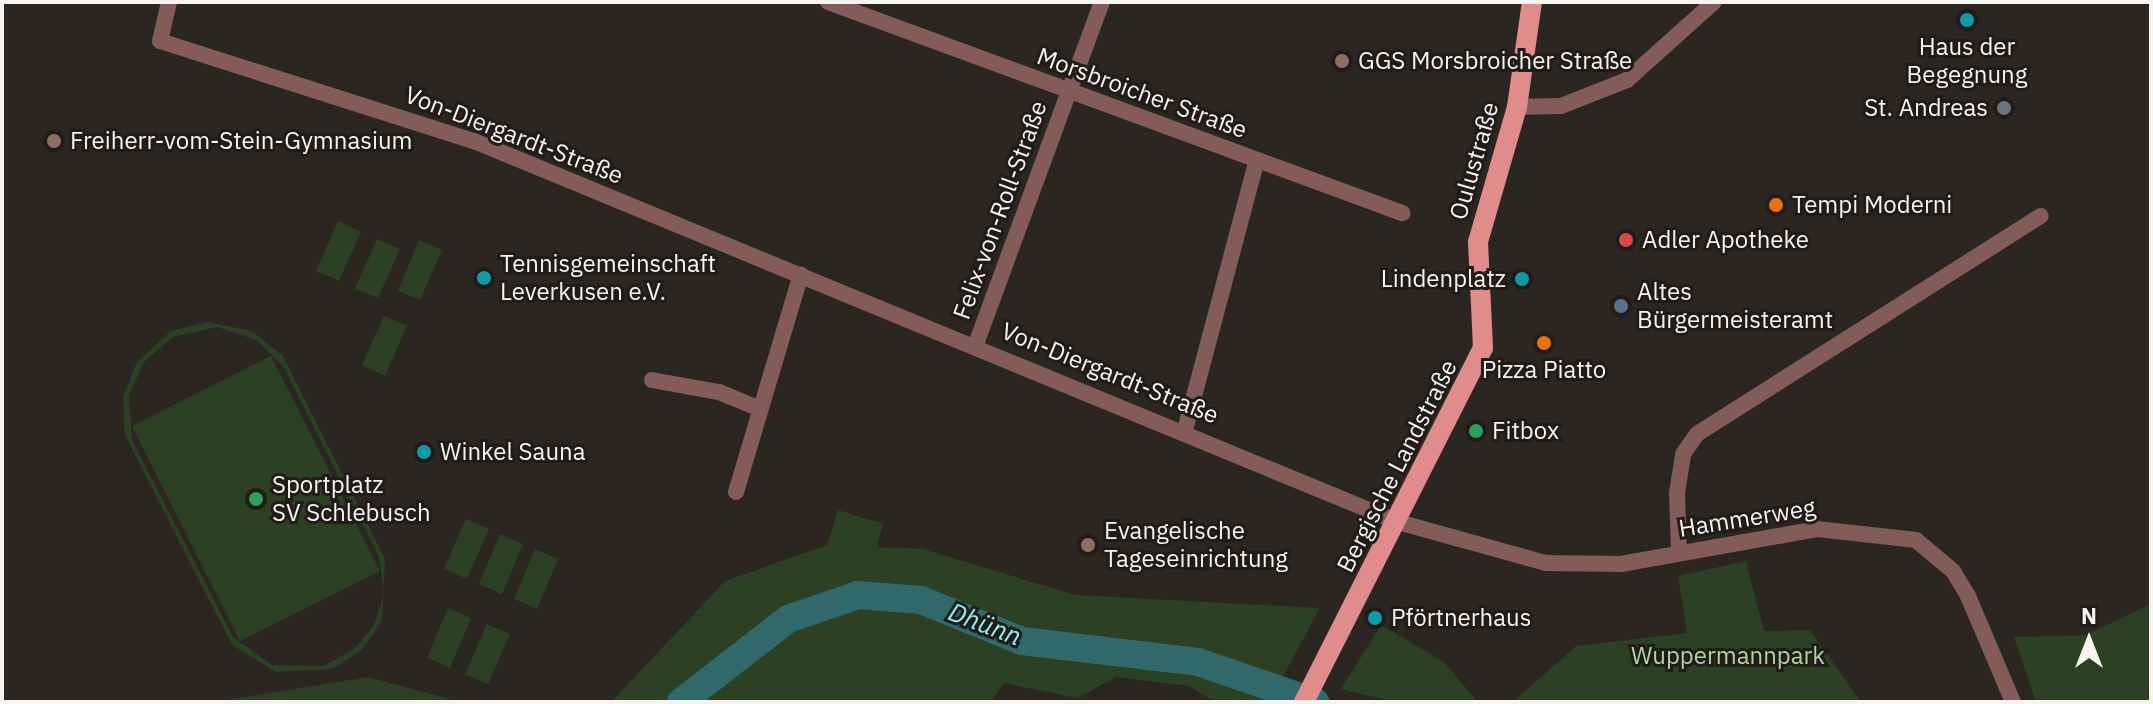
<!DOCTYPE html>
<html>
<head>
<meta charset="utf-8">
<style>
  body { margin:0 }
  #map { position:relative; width:2153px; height:704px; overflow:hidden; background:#2b2622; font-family:"IBM Plex Sans",sans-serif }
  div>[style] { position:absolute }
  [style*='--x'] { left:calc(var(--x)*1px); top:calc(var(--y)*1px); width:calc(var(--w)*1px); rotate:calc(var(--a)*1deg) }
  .green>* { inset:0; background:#2c4024 }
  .river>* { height:28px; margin:-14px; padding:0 14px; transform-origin:14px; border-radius:14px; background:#31696b }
  .minor>* { height:16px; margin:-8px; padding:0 8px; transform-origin:8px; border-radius:8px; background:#835b59 }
  .major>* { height:20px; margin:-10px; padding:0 10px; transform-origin:10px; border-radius:10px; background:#df8c8b }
  .dots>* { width:22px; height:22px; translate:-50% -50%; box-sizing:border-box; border:4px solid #211c19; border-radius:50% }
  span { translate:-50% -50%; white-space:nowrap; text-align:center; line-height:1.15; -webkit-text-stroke:6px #211c19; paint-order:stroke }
  .poi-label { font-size:24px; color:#f7f3f1 }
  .left { translate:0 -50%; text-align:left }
  .right { translate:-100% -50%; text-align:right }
  .street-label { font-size:24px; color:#f7f3f1 }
  .park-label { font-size:24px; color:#add69d }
  .water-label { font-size:26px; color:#90edef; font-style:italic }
  .frame { position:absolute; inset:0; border:4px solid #f7f3f1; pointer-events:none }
  .north { position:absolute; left:2049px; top:600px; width:80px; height:80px; -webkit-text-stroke:6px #211c19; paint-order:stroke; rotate:0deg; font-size:22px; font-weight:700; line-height:32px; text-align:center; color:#f7f3f1 }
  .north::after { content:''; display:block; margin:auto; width:28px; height:36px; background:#f7f3f1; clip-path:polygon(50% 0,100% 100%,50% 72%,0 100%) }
</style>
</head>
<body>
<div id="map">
  <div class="green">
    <i style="clip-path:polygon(338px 221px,361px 232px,339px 281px,316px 271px)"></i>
    <i style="clip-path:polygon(377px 239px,400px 249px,378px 298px,355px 289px)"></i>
    <i style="clip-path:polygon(419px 240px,442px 250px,420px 300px,398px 291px)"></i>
    <i style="clip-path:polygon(384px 316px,407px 326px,385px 376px,362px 365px)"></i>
    <i style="clip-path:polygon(evenodd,208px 322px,252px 331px,283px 356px,385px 559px,382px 621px,361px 651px,332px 669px,276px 672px,232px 645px,125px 435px,123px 396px,137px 362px,171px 331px,208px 322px,217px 327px,256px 340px,283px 366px,379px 557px,384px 593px,374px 625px,354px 649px,324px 666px,272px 665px,233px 637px,132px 440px,129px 395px,144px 362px,173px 337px,217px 327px)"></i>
    <i style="clip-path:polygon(271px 356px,380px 571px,240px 641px,132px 426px)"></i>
    <i style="clip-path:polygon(838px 510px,883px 524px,877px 547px,923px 549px,1075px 595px,1320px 608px,1269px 702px,1215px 702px,1189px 686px,1116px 677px,1078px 698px,1004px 683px,991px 702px,611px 702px,725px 581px,827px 545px)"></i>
    <i style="clip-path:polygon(466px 519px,489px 529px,467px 579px,444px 569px)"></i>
    <i style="clip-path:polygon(500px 534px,523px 544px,502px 594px,479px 584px)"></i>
    <i style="clip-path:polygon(535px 549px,558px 559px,537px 609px,514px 599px)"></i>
    <i style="clip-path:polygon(1746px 561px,1764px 631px,1810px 630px,1861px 702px,1513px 702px,1576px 646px,1687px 633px,1678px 576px)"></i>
    <i style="clip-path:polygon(2151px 604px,2151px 702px,2036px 702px,2014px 637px,2086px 635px)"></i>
    <i style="clip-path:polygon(448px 608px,471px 618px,450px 668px,427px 658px)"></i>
    <i style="clip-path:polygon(487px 624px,510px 634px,488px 684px,465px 674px)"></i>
    <i style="clip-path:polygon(1381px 625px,1444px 662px,1478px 702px,1396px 702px,1341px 689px)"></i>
    <i style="clip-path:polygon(368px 677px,460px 702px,215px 702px)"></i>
  </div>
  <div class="river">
    <i style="--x:681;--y:702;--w:135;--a:-37.8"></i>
    <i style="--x:788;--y:619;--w:74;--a:-18.9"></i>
    <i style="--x:858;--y:595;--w:63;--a:4.5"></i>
    <i style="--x:921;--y:600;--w:109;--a:22.1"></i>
    <i style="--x:1022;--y:641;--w:177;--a:6.8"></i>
    <i style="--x:1198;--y:662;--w:124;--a:18.9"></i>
  </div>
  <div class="minor">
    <i style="--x:169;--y:2;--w:40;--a:103"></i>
    <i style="--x:160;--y:41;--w:330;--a:17.7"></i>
    <i style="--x:474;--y:141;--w:999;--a:22.41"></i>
    <i style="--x:1398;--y:522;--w:154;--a:15.5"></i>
    <i style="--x:1546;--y:563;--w:75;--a:0.8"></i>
    <i style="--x:1621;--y:564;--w:199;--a:-10.1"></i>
    <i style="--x:1817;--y:529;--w:100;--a:6.3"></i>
    <i style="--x:1916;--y:540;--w:48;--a:40"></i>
    <i style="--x:1953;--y:571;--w:29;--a:59"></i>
    <i style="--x:1968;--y:596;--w:115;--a:67"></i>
    <i style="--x:828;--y:2;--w:612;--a:20.18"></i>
    <i style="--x:1517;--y:107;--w:44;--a:-1.3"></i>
    <i style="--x:1561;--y:106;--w:71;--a:-21.5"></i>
    <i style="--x:1627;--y:80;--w:117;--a:-41.9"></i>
    <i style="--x:976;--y:344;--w:364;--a:-69.8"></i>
    <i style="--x:652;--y:380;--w:68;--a:10.2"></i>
    <i style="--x:719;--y:392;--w:44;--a:22.5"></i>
    <i style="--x:1185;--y:430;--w:279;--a:-75.1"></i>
    <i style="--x:736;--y:492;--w:227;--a:-73.4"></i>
    <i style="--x:1679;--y:553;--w:60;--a:-91.9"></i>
    <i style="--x:1677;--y:493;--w:39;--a:-81"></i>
    <i style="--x:1683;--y:454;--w:24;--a:-55"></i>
    <i style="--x:1697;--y:434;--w:407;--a:-32.4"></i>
  </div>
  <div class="major">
    <i style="--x:1304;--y:702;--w:397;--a:-63.2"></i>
    <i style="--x:1483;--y:348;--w:106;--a:-92.7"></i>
    <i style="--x:1478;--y:242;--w:141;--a:-73.9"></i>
    <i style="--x:1517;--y:107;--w:106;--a:-81.9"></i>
  </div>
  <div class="dots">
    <i style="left:1967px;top:20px;background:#0f9aa8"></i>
    <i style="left:1342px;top:61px;background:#8d6e63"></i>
    <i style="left:2004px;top:108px;background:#6b7280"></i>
    <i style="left:54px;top:141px;background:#8d6e63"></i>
    <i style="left:1776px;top:205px;background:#e8710a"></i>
    <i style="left:1626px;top:240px;background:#e0444e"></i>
    <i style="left:484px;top:278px;background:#0f9aa8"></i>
    <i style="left:1522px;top:279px;background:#0f9aa8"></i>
    <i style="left:1621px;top:306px;background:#5c6f8a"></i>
    <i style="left:1544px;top:343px;background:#e8710a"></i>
    <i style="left:1476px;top:431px;background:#2e9e5b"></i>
    <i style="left:424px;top:452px;background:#0f9aa8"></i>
    <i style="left:256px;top:499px;background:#2e9e5b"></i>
    <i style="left:1088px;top:545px;background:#8d6e63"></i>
    <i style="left:1375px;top:618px;background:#0f9aa8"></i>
  </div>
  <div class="poi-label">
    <span style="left:1967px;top:61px">Haus der<br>Begegnung</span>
    <span class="left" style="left:1358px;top:61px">GGS Morsbroicher Straße</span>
    <span class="right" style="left:1988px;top:108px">St. Andreas</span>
    <span class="left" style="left:70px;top:141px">Freiherr-vom-Stein-Gymnasium</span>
    <span class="left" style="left:1792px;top:205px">Tempi Moderni</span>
    <span class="left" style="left:1642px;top:240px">Adler Apotheke</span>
    <span class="left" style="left:500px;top:278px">Tennisgemeinschaft<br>Leverkusen e.V.</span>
    <span class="right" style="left:1506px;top:279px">Lindenplatz</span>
    <span class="left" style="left:1637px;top:306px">Altes<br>Bürgermeisteramt</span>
    <span style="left:1544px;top:370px">Pizza Piatto</span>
    <span class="left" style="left:1492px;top:431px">Fitbox</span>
    <span class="left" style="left:440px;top:452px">Winkel Sauna</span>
    <span class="left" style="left:272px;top:499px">Sportplatz<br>SV Schlebusch</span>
    <span class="left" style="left:1104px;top:545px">Evangelische<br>Tageseinrichtung</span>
    <span class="left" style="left:1391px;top:618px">Pförtnerhaus</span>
  </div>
  <div class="street-label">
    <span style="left:1142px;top:93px;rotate:20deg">Morsbroicher Straße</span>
    <span style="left:514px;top:135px;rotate:21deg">Von-Diergardt-Straße</span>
    <span style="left:1474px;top:161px;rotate:-74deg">Oulustraße</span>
    <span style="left:1000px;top:210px;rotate:-70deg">Felix-von-Roll-Straße</span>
    <span style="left:1110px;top:373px;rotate:22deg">Von-Diergardt-Straße</span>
    <span style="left:1397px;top:466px;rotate:-63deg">Bergische Landstraße</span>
    <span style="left:1747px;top:518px;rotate:-9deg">Hammerweg</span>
  </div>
  <div class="park-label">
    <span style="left:1728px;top:656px">Wuppermannpark</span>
  </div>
  <div class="water-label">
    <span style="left:985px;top:624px;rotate:21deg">Dhünn</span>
  </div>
  <div class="frame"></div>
  <div class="north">N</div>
</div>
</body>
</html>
